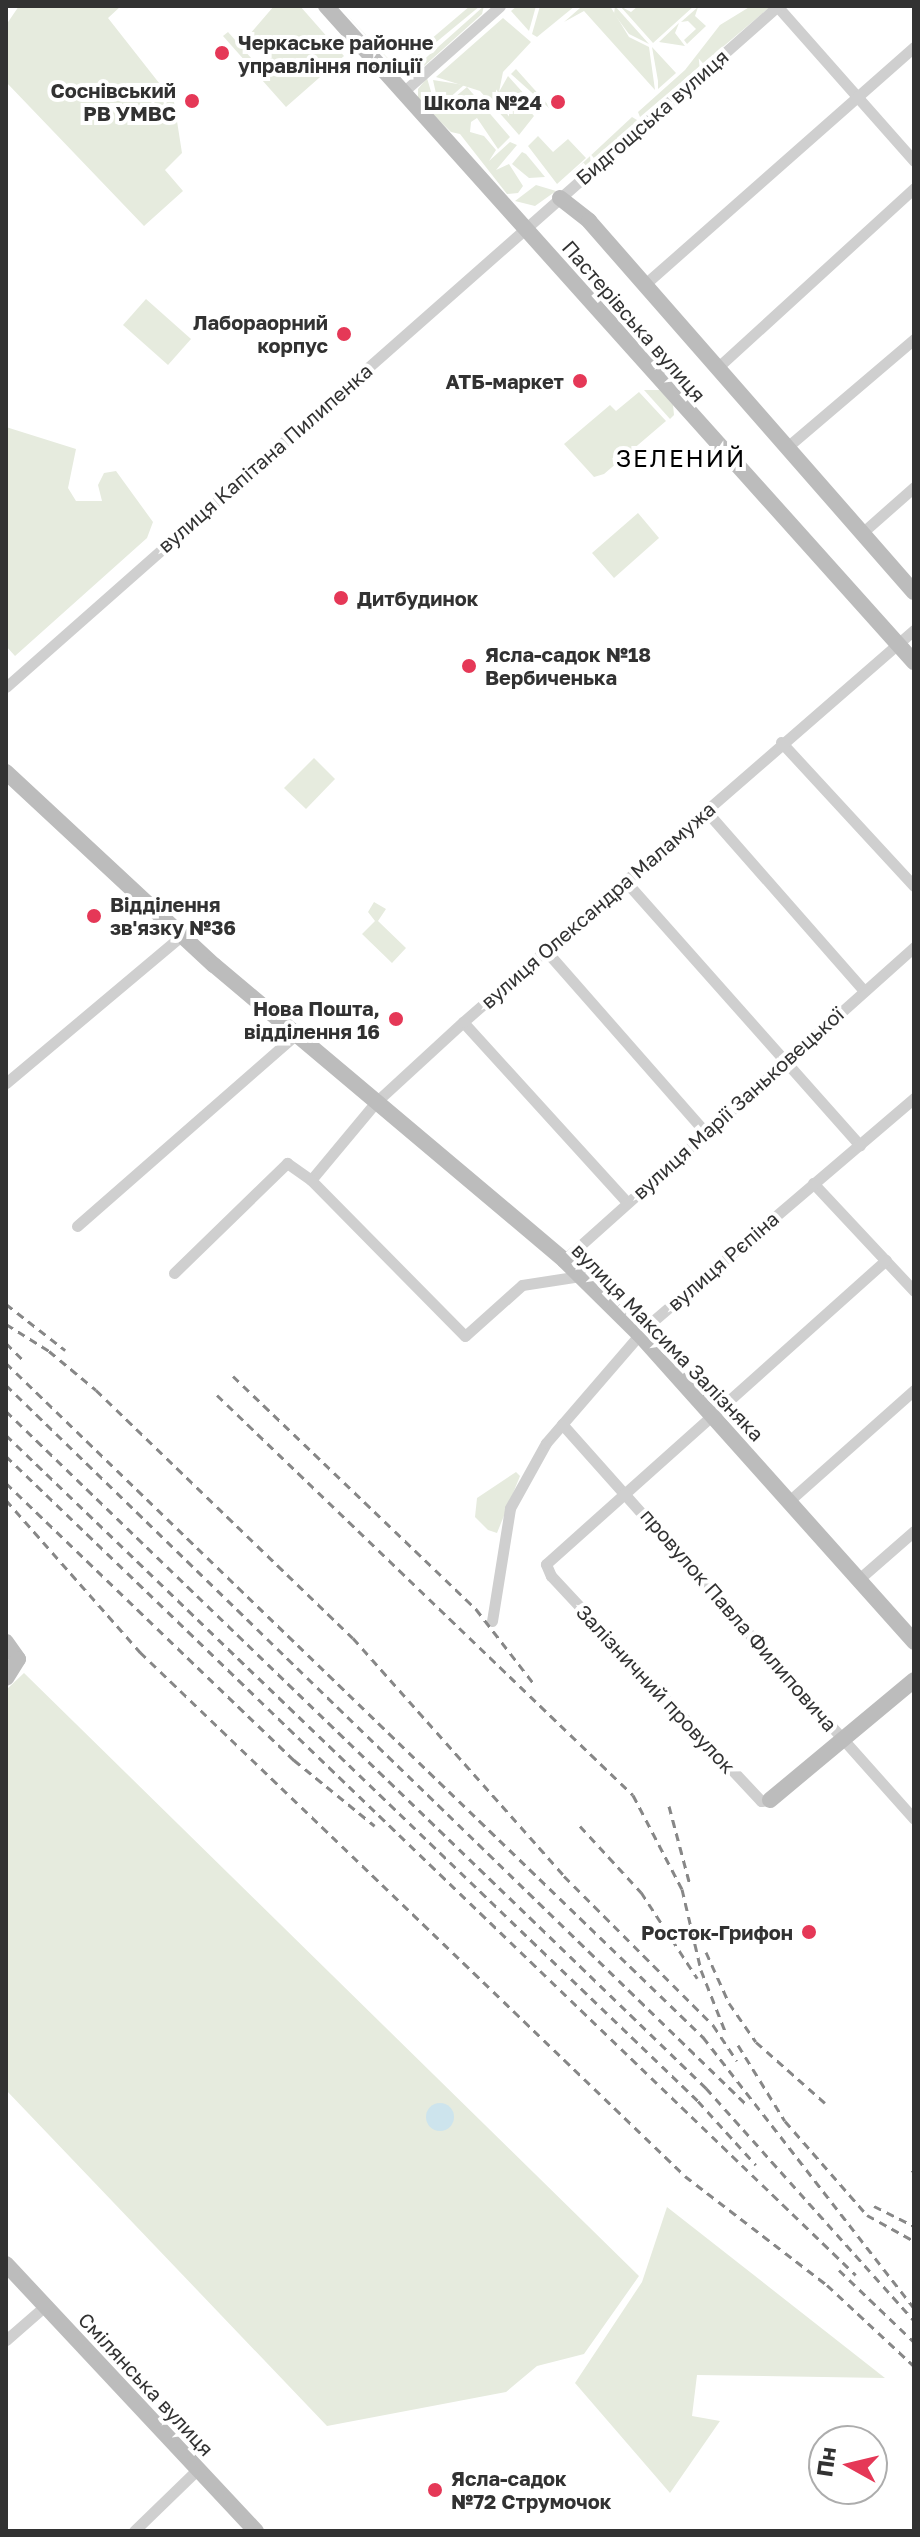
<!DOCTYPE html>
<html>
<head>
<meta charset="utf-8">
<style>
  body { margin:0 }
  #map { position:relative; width:920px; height:2537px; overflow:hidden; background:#fff; font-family:"Golos Text",sans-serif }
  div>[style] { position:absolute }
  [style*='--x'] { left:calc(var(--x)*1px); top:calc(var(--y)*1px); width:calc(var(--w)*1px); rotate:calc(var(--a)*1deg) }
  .green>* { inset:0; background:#e6ebde }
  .water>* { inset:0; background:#cde4ed }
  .round { border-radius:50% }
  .street>* { height:11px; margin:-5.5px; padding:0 5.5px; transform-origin:5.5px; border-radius:5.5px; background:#cfcfcf }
  .secondary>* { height:16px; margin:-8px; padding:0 8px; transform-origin:8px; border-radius:8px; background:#bcbcbc }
  .rail>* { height:3px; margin-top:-1.5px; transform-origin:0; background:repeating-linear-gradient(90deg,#878787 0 8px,transparent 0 14px) }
  .dots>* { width:22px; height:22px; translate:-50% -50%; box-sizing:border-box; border:4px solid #fff; border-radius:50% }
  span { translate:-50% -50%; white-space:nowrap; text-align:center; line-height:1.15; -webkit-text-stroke:8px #fff; paint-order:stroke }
  .poi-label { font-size:20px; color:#323232; font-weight:700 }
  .left { translate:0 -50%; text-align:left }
  .right { translate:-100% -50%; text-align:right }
  .street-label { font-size:20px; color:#323232 }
  .quarter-label { font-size:24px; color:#000; letter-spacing:2px }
  .frame { position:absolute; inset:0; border:8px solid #323232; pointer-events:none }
  .north { position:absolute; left:808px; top:2425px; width:80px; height:80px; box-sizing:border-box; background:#fff; border:2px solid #adadad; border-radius:50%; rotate:278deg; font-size:22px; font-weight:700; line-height:32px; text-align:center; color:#323232 }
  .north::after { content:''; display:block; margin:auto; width:28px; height:36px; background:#e53857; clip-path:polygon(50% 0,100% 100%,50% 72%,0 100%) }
</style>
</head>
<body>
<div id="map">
  <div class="green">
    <i style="clip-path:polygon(19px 6px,121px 6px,108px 18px,174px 102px,182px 153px,165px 170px,183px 191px,144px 226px,6px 82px,6px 25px)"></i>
    <i style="clip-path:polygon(274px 6px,300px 6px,344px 56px,286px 107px,262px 80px,277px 66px,249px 35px)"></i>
    <i style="clip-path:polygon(339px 6px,397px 68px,470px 6px,480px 6px,400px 72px)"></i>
    <i style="clip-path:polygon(484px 6px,482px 14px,422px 68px,419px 64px)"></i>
    <i style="clip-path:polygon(517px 6px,536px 6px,529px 31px,511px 11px)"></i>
    <i style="clip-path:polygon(540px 6px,575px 6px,537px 37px,532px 34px)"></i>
    <i style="clip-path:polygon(610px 6px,629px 37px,649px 47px,655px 90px,584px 11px,564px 22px,580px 8px)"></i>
    <i style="clip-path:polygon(615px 6px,649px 44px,629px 34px,614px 14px)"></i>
    <i style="clip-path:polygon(620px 6px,631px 12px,638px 6px,694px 6px,653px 43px)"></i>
    <i style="clip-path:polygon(751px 6px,771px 6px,640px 117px,638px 112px,685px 70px,720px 25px)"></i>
    <i style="clip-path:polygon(698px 7px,695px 16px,706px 26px,687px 44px,684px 40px,696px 29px,688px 21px,681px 22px)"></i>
    <i style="clip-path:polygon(503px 18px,531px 42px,503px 72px,499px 92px,508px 76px,526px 96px,521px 101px,534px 116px,519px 135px,480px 91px,436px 77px)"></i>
    <i style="clip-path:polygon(679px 23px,675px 33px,685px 46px,659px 42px)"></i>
    <i style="clip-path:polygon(228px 32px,259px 67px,254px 71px,223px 36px)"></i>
    <i style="clip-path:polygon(652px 47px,676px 73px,658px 89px,658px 81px)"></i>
    <i style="clip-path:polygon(516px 69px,550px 107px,549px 108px,511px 74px)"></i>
    <i style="clip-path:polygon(427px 78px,437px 112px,467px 87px,510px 137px,498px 149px,477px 118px,471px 122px,470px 132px,484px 136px,496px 150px,489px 161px,510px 142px,517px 145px,496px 170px,509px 164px,523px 186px,518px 193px,507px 194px,460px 134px,451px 132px,418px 100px,418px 89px)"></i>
    <i style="clip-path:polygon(433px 80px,464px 85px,439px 107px)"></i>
    <i style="clip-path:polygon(632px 117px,637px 120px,628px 132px,577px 176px,573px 172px)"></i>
    <i style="clip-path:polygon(538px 136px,553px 152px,568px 139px,586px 158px,557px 184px,528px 146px)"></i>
    <i style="clip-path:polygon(522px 152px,526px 154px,545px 177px,529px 178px,512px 164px)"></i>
    <i style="clip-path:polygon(536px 185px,556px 191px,535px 206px,515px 201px)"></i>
    <i style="clip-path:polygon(146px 299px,191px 339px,168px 365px,123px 325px)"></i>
    <i style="clip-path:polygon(644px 390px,660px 390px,673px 405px,674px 415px,670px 419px)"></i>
    <i style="clip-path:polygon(639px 392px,666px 421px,604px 474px,594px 477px,564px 444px,610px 405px,616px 411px)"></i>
    <i style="clip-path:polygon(6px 427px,76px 449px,68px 488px,76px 501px,102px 501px,98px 485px,104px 473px,116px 471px,153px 522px,147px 538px,15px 656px,6px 646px)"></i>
    <i style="clip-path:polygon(638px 513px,659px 538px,614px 578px,592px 553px)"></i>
    <i style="clip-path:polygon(314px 758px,335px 779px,306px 809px,284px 788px)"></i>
    <i style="clip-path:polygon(374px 902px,386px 909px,378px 921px,406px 948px,392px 963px,362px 934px,375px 921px,368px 912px)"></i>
    <i style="clip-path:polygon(516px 1472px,520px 1476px,497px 1533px,488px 1530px,475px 1517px,477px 1498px)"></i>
    <i style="clip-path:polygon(24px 1673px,639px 2276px,584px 2354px,537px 2366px,506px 2392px,327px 2426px,6px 2090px,6px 1690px)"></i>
    <i style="clip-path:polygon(667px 2207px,885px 2378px,697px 2375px,692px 2416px,720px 2421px,670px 2493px,575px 2383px,642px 2282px)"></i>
  </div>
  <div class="water">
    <i class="round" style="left:426px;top:2103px;width:28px;height:28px"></i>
  </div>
  <div class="street">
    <i style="--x:777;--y:6;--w:207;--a:48.5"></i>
    <i style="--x:402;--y:93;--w:131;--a:-41.6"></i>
    <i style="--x:644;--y:285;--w:360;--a:-41.4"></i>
    <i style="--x:716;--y:369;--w:268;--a:-42.4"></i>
    <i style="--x:786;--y:448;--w:168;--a:-40.4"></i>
    <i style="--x:862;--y:533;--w:69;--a:-41.5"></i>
    <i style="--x:6;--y:687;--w:1029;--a:-41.42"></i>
    <i style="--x:781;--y:742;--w:196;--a:47.3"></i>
    <i style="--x:707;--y:812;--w:238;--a:48.7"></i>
    <i style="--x:627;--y:883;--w:351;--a:48.4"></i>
    <i style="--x:547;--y:952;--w:240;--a:48.7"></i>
    <i style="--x:463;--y:1022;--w:244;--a:47.7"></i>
    <i style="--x:6;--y:1083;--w:229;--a:-40"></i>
    <i style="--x:311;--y:1180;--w:102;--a:-50.2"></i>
    <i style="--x:376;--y:1102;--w:118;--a:-42.6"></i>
    <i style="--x:463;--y:1022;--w:598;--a:-41"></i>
    <i style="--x:813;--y:1183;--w:148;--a:46.9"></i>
    <i style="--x:77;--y:1226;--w:291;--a:-41.2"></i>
    <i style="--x:564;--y:1260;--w:470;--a:-41.8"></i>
    <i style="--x:174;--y:1273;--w:158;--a:-44.2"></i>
    <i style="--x:287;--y:1163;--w:29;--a:35"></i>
    <i style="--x:311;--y:1180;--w:219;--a:45.4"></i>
    <i style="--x:465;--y:1336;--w:76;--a:-41.8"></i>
    <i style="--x:522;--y:1285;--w:59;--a:-8.8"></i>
    <i style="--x:562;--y:1424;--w:529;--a:48.29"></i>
    <i style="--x:789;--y:1501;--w:167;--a:-41.6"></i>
    <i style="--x:859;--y:1579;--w:73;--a:-41.1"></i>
    <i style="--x:492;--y:1621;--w:114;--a:-80.9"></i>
    <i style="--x:510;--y:1508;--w:74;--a:-61"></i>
    <i style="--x:546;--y:1443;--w:153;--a:-49.2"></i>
    <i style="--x:646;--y:1327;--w:353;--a:-40.5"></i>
    <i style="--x:770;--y:1800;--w:9;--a:174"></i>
    <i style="--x:761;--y:1801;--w:308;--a:-133"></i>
    <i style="--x:551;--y:1576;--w:13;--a:-113"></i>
    <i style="--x:546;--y:1564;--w:456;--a:-41.8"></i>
    <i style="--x:6;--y:2340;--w:52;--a:-41.1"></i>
    <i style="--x:134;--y:2531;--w:89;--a:-44.1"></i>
  </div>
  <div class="secondary">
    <i style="--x:326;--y:6;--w:881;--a:48.13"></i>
    <i style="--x:560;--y:198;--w:37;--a:38"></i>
    <i style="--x:589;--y:221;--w:493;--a:48.8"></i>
    <i style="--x:6;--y:772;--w:284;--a:42.9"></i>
    <i style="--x:214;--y:965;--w:458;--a:40.1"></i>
    <i style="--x:564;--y:1260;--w:105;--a:44.6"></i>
    <i style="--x:639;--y:1334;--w:413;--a:48.2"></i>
    <i style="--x:6;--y:1642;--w:21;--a:55"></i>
    <i style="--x:18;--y:1659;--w:22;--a:122"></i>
    <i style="--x:770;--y:1800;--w:187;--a:-39.8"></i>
    <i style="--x:6;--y:2264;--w:366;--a:46.9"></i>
  </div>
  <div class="rail">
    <i style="--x:6;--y:1304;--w:75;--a:37.9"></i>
    <i style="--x:6;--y:1324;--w:51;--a:32.1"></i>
    <i style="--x:49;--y:1351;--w:61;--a:39.7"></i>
    <i style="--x:96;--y:1390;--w:357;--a:44"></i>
    <i style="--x:353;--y:1638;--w:318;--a:48.4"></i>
    <i style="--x:564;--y:1876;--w:211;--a:45"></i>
    <i style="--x:713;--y:2025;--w:43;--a:56.3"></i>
    <i style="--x:6;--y:1343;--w:28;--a:45"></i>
    <i style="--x:6;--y:1363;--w:970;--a:44.04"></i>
    <i style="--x:703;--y:2037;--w:343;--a:52.1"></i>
    <i style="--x:233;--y:1376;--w:337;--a:43.8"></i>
    <i style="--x:476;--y:1609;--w:95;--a:52.3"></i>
    <i style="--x:6;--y:1385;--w:1033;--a:44.18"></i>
    <i style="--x:217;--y:1395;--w:577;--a:43.88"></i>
    <i style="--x:633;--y:1795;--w:106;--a:62.5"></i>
    <i style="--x:682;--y:1889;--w:83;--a:76.8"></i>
    <i style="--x:701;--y:1970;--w:66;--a:68.5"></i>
    <i style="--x:6;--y:1411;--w:974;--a:44.04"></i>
    <i style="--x:706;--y:2088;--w:312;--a:48.2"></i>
    <i style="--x:6;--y:1435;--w:960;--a:43.9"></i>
    <i style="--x:698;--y:2101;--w:86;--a:47.8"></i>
    <i style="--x:6;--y:1456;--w:1180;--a:43.94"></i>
    <i style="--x:6;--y:1483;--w:400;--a:43.9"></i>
    <i style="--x:294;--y:1760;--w:104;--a:39.2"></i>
    <i style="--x:6;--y:1500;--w:203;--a:48.6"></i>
    <i style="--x:140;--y:1652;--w:756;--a:43.87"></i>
    <i style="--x:685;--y:2176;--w:179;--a:37.5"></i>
    <i style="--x:827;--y:2285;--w:119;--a:43"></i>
    <i style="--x:669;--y:1806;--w:82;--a:75.1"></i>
    <i style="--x:580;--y:1826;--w:90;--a:47.3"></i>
    <i style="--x:641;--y:1892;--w:103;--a:56.9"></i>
    <i style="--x:706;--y:1952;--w:56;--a:65.7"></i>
    <i style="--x:729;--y:2003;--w:47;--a:55.3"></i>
    <i style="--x:756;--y:2042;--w:92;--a:41.5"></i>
    <i style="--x:738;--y:2045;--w:89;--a:58.3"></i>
    <i style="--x:785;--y:2121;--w:125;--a:48.9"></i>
    <i style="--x:867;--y:2215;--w:54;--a:29"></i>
    <i style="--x:912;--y:2170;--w:3;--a:45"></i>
    <i style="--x:874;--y:2206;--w:45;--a:26.6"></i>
    <i style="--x:839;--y:2270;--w:104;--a:43.8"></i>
  </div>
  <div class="dots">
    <i style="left:222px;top:53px;background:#e53857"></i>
    <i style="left:192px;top:101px;background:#e53857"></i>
    <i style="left:558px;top:102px;background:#e53857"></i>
    <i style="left:344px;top:334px;background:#e53857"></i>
    <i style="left:580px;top:381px;background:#e53857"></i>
    <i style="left:341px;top:598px;background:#e53857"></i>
    <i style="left:469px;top:666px;background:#e53857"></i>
    <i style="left:94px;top:916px;background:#e53857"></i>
    <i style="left:396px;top:1019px;background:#e53857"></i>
    <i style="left:809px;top:1932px;background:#e53857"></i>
    <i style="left:435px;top:2490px;background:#e53857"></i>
  </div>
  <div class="poi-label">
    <span class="left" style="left:238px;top:54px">Черкаське районне<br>управління поліції</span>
    <span class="right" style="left:176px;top:102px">Соснівський<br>РВ УМВС</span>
    <span class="right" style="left:542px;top:102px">Школа №24</span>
    <span class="right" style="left:328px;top:334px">Лабораорний<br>корпус</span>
    <span class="right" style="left:564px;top:381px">АТБ-маркет</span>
    <span class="left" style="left:357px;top:598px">Дитбудинок</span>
    <span class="left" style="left:485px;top:666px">Ясла-садок №18<br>Вербиченька</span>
    <span class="left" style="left:110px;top:916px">Відділення<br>зв'язку №36</span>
    <span class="right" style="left:380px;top:1020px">Нова Пошта,<br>відділення 16</span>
    <span class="right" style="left:793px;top:1932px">Росток-Грифон</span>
    <span class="left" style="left:451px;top:2490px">Ясла-садок<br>№72 Струмочок</span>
  </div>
  <div class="street-label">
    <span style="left:652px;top:117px;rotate:-41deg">Бидгощська вулиця</span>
    <span style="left:634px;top:321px;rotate:49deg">Пастерівська вулиця</span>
    <span style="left:265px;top:458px;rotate:-41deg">вулиця Капітана Пилипенка</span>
    <span style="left:598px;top:905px;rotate:-41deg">вулиця Олександра Маламужа</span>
    <span style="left:738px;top:1103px;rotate:-42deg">вулиця Марії Заньковецької</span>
    <span style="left:723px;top:1261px;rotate:-41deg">вулиця Рєпіна</span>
    <span style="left:668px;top:1342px;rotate:46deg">вулиця Максима Залізняка</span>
    <span style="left:739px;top:1620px;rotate:49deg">провулок Павла Филиповича</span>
    <span style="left:656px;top:1689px;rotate:47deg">Залізничний провулок</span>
    <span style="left:146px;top:2384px;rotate:47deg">Смілянська вулиця</span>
  </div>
  <div class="quarter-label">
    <span style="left:681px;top:458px">ЗЕЛЕНИЙ</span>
  </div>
  <div class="frame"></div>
  <div class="north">Пн</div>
</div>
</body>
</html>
